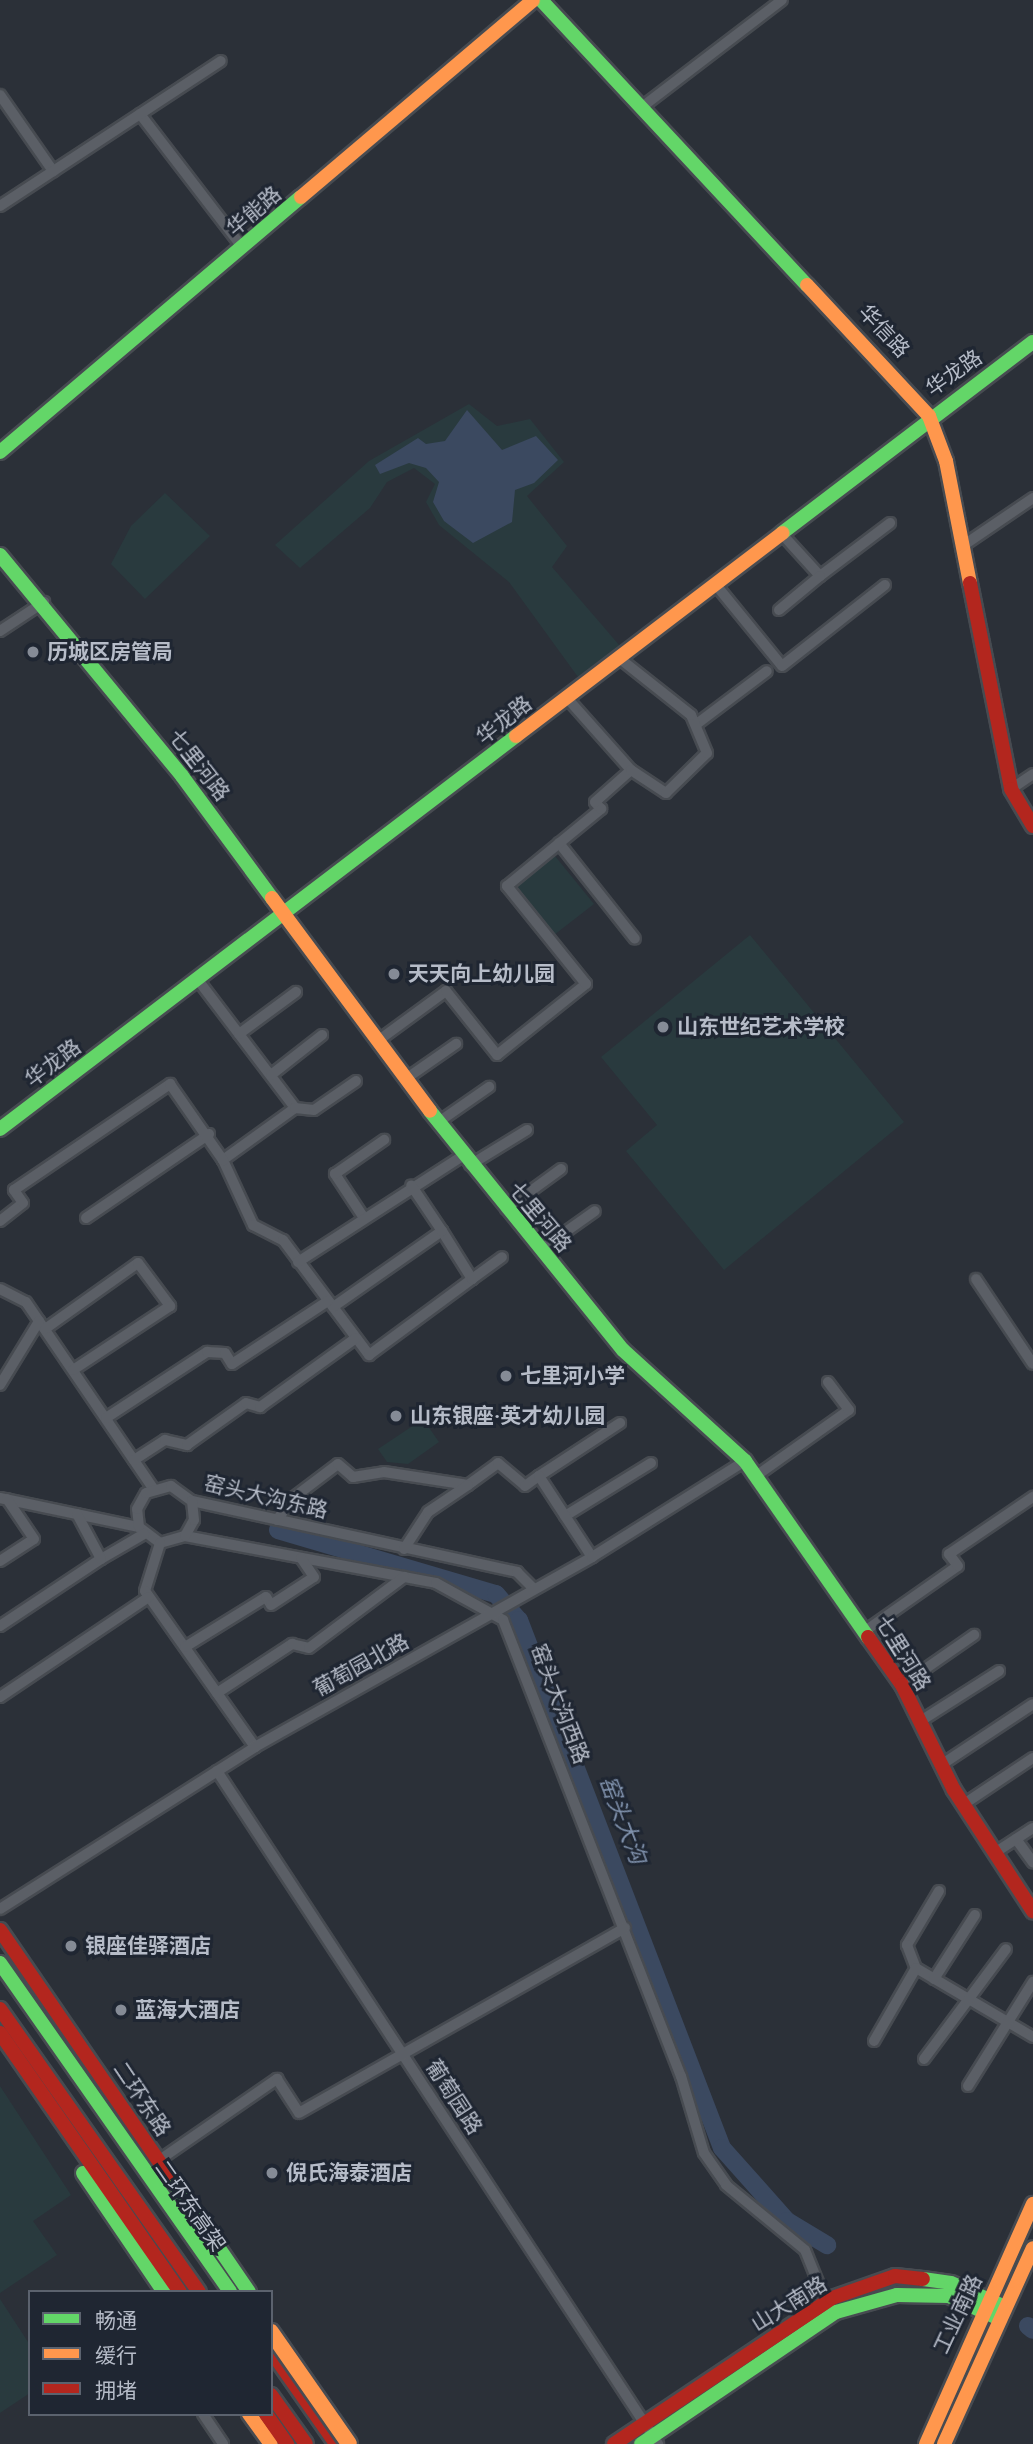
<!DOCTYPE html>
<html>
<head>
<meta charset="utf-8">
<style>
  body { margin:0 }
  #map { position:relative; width:1033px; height:2444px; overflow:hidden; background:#2b3038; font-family:Roboto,"Noto Sans SC",sans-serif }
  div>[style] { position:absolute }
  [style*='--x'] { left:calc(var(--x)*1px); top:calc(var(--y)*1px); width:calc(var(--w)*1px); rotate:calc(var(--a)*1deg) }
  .green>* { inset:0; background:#293a3e }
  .water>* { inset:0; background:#3b4960 }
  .river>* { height:18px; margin:-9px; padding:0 9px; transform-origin:9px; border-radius:9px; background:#3b4960 }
  .roads { filter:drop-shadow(2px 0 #474b51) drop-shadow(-2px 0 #474b51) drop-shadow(0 2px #474b51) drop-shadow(0 -2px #474b51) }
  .street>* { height:10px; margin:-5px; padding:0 5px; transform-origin:5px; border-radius:5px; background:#5b5f66 }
  .fast>* { height:14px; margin:-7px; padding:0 7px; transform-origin:7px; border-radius:7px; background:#63d668 }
  .slow>* { height:14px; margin:-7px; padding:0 7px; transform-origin:7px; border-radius:7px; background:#ff974d }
  .jam>* { height:14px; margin:-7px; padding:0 7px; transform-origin:7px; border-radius:7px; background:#b3261e }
  .bridges { filter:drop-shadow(2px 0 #484c53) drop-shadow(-2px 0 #484c53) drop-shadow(0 2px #484c53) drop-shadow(0 -2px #484c53) }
  .slow-bridge>* { height:16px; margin:-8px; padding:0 8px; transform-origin:8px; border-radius:8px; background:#ff974d }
  .dots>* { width:19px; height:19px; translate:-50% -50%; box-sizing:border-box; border:4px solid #1f2632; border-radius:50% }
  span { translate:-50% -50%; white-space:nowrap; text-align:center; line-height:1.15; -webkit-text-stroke:6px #1f2632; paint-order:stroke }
  .street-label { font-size:21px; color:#b6bcc8 }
  .poi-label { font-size:21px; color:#b6bcc8; font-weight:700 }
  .left { translate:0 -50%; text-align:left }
  .water-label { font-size:23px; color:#8092ad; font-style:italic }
  .legend { position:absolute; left:28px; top:2290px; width:245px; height:126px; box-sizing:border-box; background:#1f2632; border:2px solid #5b626e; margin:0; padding:9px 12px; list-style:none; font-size:21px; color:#b6bcc8 }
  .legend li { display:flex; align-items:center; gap:14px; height:35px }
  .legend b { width:35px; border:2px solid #5b626e }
</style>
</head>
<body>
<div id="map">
  <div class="green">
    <i style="clip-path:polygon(469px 404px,497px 426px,530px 419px,564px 462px,527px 496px,567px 546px,552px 567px,620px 646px,578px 677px,509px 582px,439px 525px,426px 502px,435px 484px,414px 468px,387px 482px,370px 508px,300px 568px,275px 545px,369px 461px)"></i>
    <i style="clip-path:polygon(165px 493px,210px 536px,145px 599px,111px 564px,131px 526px)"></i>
    <i style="clip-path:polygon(555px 856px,594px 904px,554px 935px,516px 887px)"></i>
    <i style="clip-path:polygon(750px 935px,904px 1122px,724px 1270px,626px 1151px,657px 1125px,601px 1057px)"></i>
    <i style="clip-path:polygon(423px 1419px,439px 1442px,408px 1464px,387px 1462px,378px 1449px)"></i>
    <i style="clip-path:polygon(0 2086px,71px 2195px,33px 2221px,57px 2255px,0 2293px)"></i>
    <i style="clip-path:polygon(0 2299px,30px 2345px,30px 2393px,0 2413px)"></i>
  </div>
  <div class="water">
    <i style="clip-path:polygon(467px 410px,502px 450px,536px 436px,558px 460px,534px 483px,515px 490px,512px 522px,473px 543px,444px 521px,433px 502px,439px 482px,426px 468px,409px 463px,380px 474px,375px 465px,418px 438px,426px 444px,445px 441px)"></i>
  </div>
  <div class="river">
    <i style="--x:278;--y:1530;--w:227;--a:16.4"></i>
    <i style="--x:496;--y:1594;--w:35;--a:49"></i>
    <i style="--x:519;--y:1620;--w:566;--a:68.97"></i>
    <i style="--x:722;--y:2148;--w:98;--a:48.3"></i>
    <i style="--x:787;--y:2221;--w:47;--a:31"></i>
    <i style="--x:1028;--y:2326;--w:6;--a:39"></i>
  </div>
  <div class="roads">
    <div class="street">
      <i style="--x:0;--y:95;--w:93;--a:55.1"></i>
      <i style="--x:642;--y:107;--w:176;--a:-37.4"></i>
      <i style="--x:140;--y:114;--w:169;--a:52.5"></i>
      <i style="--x:0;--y:206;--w:264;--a:-33.3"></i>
      <i style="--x:781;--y:533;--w:58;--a:47.8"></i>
      <i style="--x:820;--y:576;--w:88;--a:-37.1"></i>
      <i style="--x:961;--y:547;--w:87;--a:-34.2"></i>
      <i style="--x:716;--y:585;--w:104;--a:50.8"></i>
      <i style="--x:782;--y:666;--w:131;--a:-38.2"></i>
      <i style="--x:779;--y:610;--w:53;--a:-39.7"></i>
      <i style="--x:0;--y:631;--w:53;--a:-33.4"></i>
      <i style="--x:567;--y:698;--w:96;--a:48.4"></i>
      <i style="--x:698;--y:723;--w:86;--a:-37"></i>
      <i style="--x:1011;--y:789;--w:27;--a:-34"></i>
      <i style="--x:559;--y:843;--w:122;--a:51.6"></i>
      <i style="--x:198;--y:980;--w:161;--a:52.8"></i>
      <i style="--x:295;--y:1108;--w:89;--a:144.2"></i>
      <i style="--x:223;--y:1160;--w:72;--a:65.2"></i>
      <i style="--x:253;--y:1225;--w:34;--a:27"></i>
      <i style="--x:283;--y:1240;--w:144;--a:53.2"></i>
      <i style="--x:369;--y:1355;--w:128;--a:-36.4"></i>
      <i style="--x:239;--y:1034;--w:71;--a:-36.4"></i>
      <i style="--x:379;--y:1040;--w:83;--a:-36.2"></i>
      <i style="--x:446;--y:991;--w:82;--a:51.4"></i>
      <i style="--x:497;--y:1055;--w:114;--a:-38.6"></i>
      <i style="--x:586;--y:984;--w:126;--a:-128.9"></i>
      <i style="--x:507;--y:886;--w:122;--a:-39.3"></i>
      <i style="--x:601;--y:809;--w:9;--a:-131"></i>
      <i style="--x:595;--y:802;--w:48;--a:-41.6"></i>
      <i style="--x:631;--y:770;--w:42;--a:33.3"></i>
      <i style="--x:666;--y:793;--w:57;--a:-44.3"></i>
      <i style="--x:707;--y:753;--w:41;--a:-112.8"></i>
      <i style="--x:691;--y:715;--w:92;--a:-141.6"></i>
      <i style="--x:271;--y:1075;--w:65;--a:-38.1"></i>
      <i style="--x:407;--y:1078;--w:60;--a:-34.8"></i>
      <i style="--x:295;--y:1108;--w:19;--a:6"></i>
      <i style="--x:314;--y:1110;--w:51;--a:-34.6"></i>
      <i style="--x:440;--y:1121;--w:60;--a:-34.8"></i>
      <i style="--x:470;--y:1165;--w:67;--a:-31.6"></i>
      <i style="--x:506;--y:1209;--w:68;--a:-36"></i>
      <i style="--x:86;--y:1218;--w:149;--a:-34.3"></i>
      <i style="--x:364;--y:1218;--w:53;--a:-123.4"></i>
      <i style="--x:335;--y:1174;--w:60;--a:-34.8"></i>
      <i style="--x:0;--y:1221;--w:29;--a:-38"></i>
      <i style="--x:23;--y:1203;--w:16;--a:-125"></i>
      <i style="--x:14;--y:1190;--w:189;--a:-34.2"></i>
      <i style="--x:170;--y:1084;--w:93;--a:55.1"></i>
      <i style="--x:442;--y:1231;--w:57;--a:58"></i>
      <i style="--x:472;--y:1279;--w:37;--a:-36"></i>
      <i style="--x:540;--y:1250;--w:67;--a:-35.3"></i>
      <i style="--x:298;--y:1262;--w:197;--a:-32.8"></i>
      <i style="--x:976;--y:1279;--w:102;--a:56.2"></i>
      <i style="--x:0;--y:1289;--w:29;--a:27"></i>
      <i style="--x:26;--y:1302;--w:225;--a:55.7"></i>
      <i style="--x:333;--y:1307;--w:133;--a:-34.9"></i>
      <i style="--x:442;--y:1231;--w:55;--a:-124"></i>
      <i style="--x:45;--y:1329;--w:114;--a:-35.4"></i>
      <i style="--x:138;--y:1263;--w:54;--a:53.3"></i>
      <i style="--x:170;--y:1306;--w:116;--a:146.6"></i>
      <i style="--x:0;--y:1385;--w:75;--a:-58.6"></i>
      <i style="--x:106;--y:1418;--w:121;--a:-33.2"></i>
      <i style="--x:207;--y:1352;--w:18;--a:3"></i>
      <i style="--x:225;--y:1353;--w:13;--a:58"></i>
      <i style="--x:232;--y:1364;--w:115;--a:-33.3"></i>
      <i style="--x:134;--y:1460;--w:37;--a:-33"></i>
      <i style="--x:165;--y:1440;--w:23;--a:13"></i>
      <i style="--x:187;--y:1445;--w:72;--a:-35.4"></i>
      <i style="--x:246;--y:1403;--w:15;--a:16"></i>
      <i style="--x:260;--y:1407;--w:118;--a:-35.7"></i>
      <i style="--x:539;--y:1476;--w:97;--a:-33.2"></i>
      <i style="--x:756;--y:1476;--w:114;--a:-35.4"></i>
      <i style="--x:849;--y:1410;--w:35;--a:-127"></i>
      <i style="--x:0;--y:1498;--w:142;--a:11.8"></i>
      <i style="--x:139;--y:1527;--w:26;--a:37"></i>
      <i style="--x:160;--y:1543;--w:26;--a:-16"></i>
      <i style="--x:185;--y:1536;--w:255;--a:10.6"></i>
      <i style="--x:436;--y:1583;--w:77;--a:28.9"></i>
      <i style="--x:503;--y:1620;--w:490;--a:68.7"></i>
      <i style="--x:681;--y:2076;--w:80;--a:73.4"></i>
      <i style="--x:704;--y:2153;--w:39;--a:55"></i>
      <i style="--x:726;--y:2185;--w:102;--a:39.4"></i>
      <i style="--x:805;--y:2250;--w:56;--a:68"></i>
      <i style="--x:565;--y:1516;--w:101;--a:-31.6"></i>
      <i style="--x:277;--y:1520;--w:27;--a:-54"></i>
      <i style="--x:293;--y:1498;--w:56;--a:-37.1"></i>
      <i style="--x:338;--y:1464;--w:20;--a:41"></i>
      <i style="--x:353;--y:1477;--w:31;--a:-9"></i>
      <i style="--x:384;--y:1472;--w:85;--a:8.8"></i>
      <i style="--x:468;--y:1485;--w:37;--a:-36"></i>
      <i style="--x:498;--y:1463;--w:35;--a:40"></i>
      <i style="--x:525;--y:1486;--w:17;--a:-36"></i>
      <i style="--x:539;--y:1476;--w:97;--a:56.8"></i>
      <i style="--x:139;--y:1527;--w:18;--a:-96"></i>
      <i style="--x:137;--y:1509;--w:18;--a:-61"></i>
      <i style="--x:146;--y:1493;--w:26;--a:-16"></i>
      <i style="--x:171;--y:1486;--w:26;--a:36"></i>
      <i style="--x:192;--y:1501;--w:333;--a:12.3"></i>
      <i style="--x:517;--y:1572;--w:24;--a:45"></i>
      <i style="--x:185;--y:1536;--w:18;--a:-61"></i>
      <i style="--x:194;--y:1520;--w:19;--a:-96"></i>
      <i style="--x:160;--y:1543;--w:50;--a:107.4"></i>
      <i style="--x:145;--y:1591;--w:191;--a:54.8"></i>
      <i style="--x:404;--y:1549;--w:44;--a:-57"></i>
      <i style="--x:428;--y:1512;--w:48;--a:-34"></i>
      <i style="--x:101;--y:1559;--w:50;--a:-30.2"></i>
      <i style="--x:0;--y:1561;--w:40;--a:-32.9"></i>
      <i style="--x:34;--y:1539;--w:48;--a:-124"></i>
      <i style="--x:0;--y:1626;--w:121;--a:-33.6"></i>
      <i style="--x:101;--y:1559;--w:51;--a:-118.1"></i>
      <i style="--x:865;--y:1631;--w:113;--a:-35"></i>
      <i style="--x:958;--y:1566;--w:15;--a:-127"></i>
      <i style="--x:949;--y:1554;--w:102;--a:-34.2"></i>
      <i style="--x:185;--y:1647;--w:95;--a:-31.7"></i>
      <i style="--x:266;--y:1597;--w:9;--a:58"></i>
      <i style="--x:271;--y:1605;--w:51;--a:-33.1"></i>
      <i style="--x:314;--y:1577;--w:23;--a:-124"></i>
      <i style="--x:902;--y:1685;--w:88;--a:-34.8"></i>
      <i style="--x:217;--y:1693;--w:90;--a:-33.2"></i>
      <i style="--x:292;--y:1644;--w:17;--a:13"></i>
      <i style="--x:309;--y:1648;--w:119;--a:-36.8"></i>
      <i style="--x:0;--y:1697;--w:179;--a:-33.9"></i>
      <i style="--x:919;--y:1722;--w:95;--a:-32.5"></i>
      <i style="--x:941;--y:1765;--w:110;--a:-33.5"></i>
      <i style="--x:217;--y:1771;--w:805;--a:56.76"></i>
      <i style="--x:964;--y:1804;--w:83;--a:-33.7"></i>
      <i style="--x:1016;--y:1839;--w:29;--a:54"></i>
      <i style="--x:996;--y:1852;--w:44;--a:-33"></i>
      <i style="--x:939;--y:1891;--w:63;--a:120.7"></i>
      <i style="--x:907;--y:1945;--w:25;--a:69"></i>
      <i style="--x:916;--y:1968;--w:136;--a:30.5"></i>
      <i style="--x:0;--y:1909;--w:302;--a:-32.4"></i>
      <i style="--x:255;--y:1747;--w:387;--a:-29.4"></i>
      <i style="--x:592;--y:1557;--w:181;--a:-32.1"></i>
      <i style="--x:934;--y:1979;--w:76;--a:-57.4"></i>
      <i style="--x:874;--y:2041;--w:84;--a:-60.1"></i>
      <i style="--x:924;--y:2059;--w:137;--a:-53.3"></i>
      <i style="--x:968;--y:2086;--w:123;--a:-58"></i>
      <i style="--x:158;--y:2161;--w:145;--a:-34.6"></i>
      <i style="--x:277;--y:2079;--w:40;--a:57.1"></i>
      <i style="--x:299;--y:2113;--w:375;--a:-29.6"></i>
      <i style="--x:203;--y:2414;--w:36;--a:56"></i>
    </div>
    <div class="fast">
      <i style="--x:541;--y:0;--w:390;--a:47"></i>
      <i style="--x:0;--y:452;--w:394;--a:-40.3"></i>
      <i style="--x:782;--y:533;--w:315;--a:-37.3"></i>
      <i style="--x:0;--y:555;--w:286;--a:50.5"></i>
      <i style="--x:182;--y:776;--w:152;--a:53.6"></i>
      <i style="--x:430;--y:1111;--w:307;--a:51.1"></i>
      <i style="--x:623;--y:1350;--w:165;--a:42.3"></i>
      <i style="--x:745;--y:1461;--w:215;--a:55.1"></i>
      <i style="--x:0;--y:1129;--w:649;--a:-37.29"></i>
      <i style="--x:0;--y:1963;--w:401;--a:55"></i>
      <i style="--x:83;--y:2173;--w:144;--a:55.8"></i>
      <i style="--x:168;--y:2174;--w:143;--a:55.5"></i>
      <i style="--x:923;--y:2279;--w:28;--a:8"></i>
      <i style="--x:951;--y:2283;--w:59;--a:24"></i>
      <i style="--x:641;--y:2444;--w:235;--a:-34.1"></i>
      <i style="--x:836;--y:2312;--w:63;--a:-15.6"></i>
      <i style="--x:897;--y:2295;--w:52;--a:1.1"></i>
      <i style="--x:949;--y:2296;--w:56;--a:24.3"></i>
    </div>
    <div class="slow">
      <i style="--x:301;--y:197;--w:304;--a:-40.3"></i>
      <i style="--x:807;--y:285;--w:179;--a:47"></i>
      <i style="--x:929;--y:416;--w:48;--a:69.3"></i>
      <i style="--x:946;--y:461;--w:124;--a:78.9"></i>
      <i style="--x:516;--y:736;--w:335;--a:-37.3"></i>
      <i style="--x:272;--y:898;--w:265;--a:53.4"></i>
      <i style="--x:249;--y:2414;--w:37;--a:54"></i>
      <i style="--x:926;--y:2444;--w:263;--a:-66"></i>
      <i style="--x:944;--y:2444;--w:215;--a:-65.6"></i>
    </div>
    <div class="jam">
      <i style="--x:970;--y:583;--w:210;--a:78.7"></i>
      <i style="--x:1011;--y:789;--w:43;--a:59.3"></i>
      <i style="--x:868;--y:1637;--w:59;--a:54.7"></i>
      <i style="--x:902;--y:1685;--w:117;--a:63.7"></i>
      <i style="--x:954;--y:1790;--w:145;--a:56.9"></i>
      <i style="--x:0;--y:1930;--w:296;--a:55.5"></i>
      <i style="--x:0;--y:2009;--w:346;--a:54.9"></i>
      <i style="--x:0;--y:2033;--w:315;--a:55.2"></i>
      <i style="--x:271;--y:2351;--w:113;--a:55"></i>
      <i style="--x:271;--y:2395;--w:60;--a:54.5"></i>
      <i style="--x:266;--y:2414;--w:37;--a:55"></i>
      <i style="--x:614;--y:2444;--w:262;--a:-33.8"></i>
      <i style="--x:832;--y:2298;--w:67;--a:-19.2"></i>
      <i style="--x:895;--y:2276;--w:28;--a:6"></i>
    </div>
  </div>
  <div class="bridges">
    <div class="slow-bridge">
      <i style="--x:271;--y:2332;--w:136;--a:55.1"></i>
    </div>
  </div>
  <div class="dots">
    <i style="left:33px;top:652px;background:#858b96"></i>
    <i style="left:394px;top:974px;background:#858b96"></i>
    <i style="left:663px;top:1027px;background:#858b96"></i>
    <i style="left:506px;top:1376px;background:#858b96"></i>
    <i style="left:396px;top:1416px;background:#858b96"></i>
    <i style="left:71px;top:1946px;background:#858b96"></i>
    <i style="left:121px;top:2010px;background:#858b96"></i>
    <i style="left:272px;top:2173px;background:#858b96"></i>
  </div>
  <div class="street-label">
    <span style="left:254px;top:211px;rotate:-40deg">华能路</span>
    <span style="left:884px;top:331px;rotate:47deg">华信路</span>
    <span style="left:954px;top:373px;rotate:-35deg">华龙路</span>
    <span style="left:504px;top:720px;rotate:-38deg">华龙路</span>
    <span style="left:199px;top:765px;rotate:52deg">七里河路</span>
    <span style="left:53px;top:1063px;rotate:-37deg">华龙路</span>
    <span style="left:540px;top:1217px;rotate:50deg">七里河路</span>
    <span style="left:266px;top:1497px;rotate:13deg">窑头大沟东路</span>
    <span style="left:903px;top:1653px;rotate:58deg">七里河路</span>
    <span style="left:361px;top:1665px;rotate:-29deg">葡萄园北路</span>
    <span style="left:560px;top:1704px;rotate:69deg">窑头大沟西路</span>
    <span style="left:454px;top:2097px;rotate:57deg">葡萄园路</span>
    <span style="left:142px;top:2099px;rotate:56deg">二环东路</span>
    <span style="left:190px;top:2206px;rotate:55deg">二环东高架</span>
    <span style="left:789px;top:2304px;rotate:-32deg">山大南路</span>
    <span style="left:958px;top:2314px;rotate:-65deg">工业南路</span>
  </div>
  <div class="poi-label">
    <span class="left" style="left:47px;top:652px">历城区房管局</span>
    <span class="left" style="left:408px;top:974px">天天向上幼儿园</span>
    <span class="left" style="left:677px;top:1027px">山东世纪艺术学校</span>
    <span class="left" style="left:520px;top:1376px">七里河小学</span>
    <span class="left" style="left:410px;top:1416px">山东银座·英才幼儿园</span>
    <span class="left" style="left:85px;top:1946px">银座佳驿酒店</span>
    <span class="left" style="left:135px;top:2010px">蓝海大酒店</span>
    <span class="left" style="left:286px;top:2173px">倪氏海泰酒店</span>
  </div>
  <div class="water-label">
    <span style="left:622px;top:1820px;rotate:69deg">窑头大沟</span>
  </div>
  <ul class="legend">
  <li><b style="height:9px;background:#63d668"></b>畅通</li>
  <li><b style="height:9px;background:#ff974d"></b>缓行</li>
  <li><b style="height:9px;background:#b3261e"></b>拥堵</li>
  </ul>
</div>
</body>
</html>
